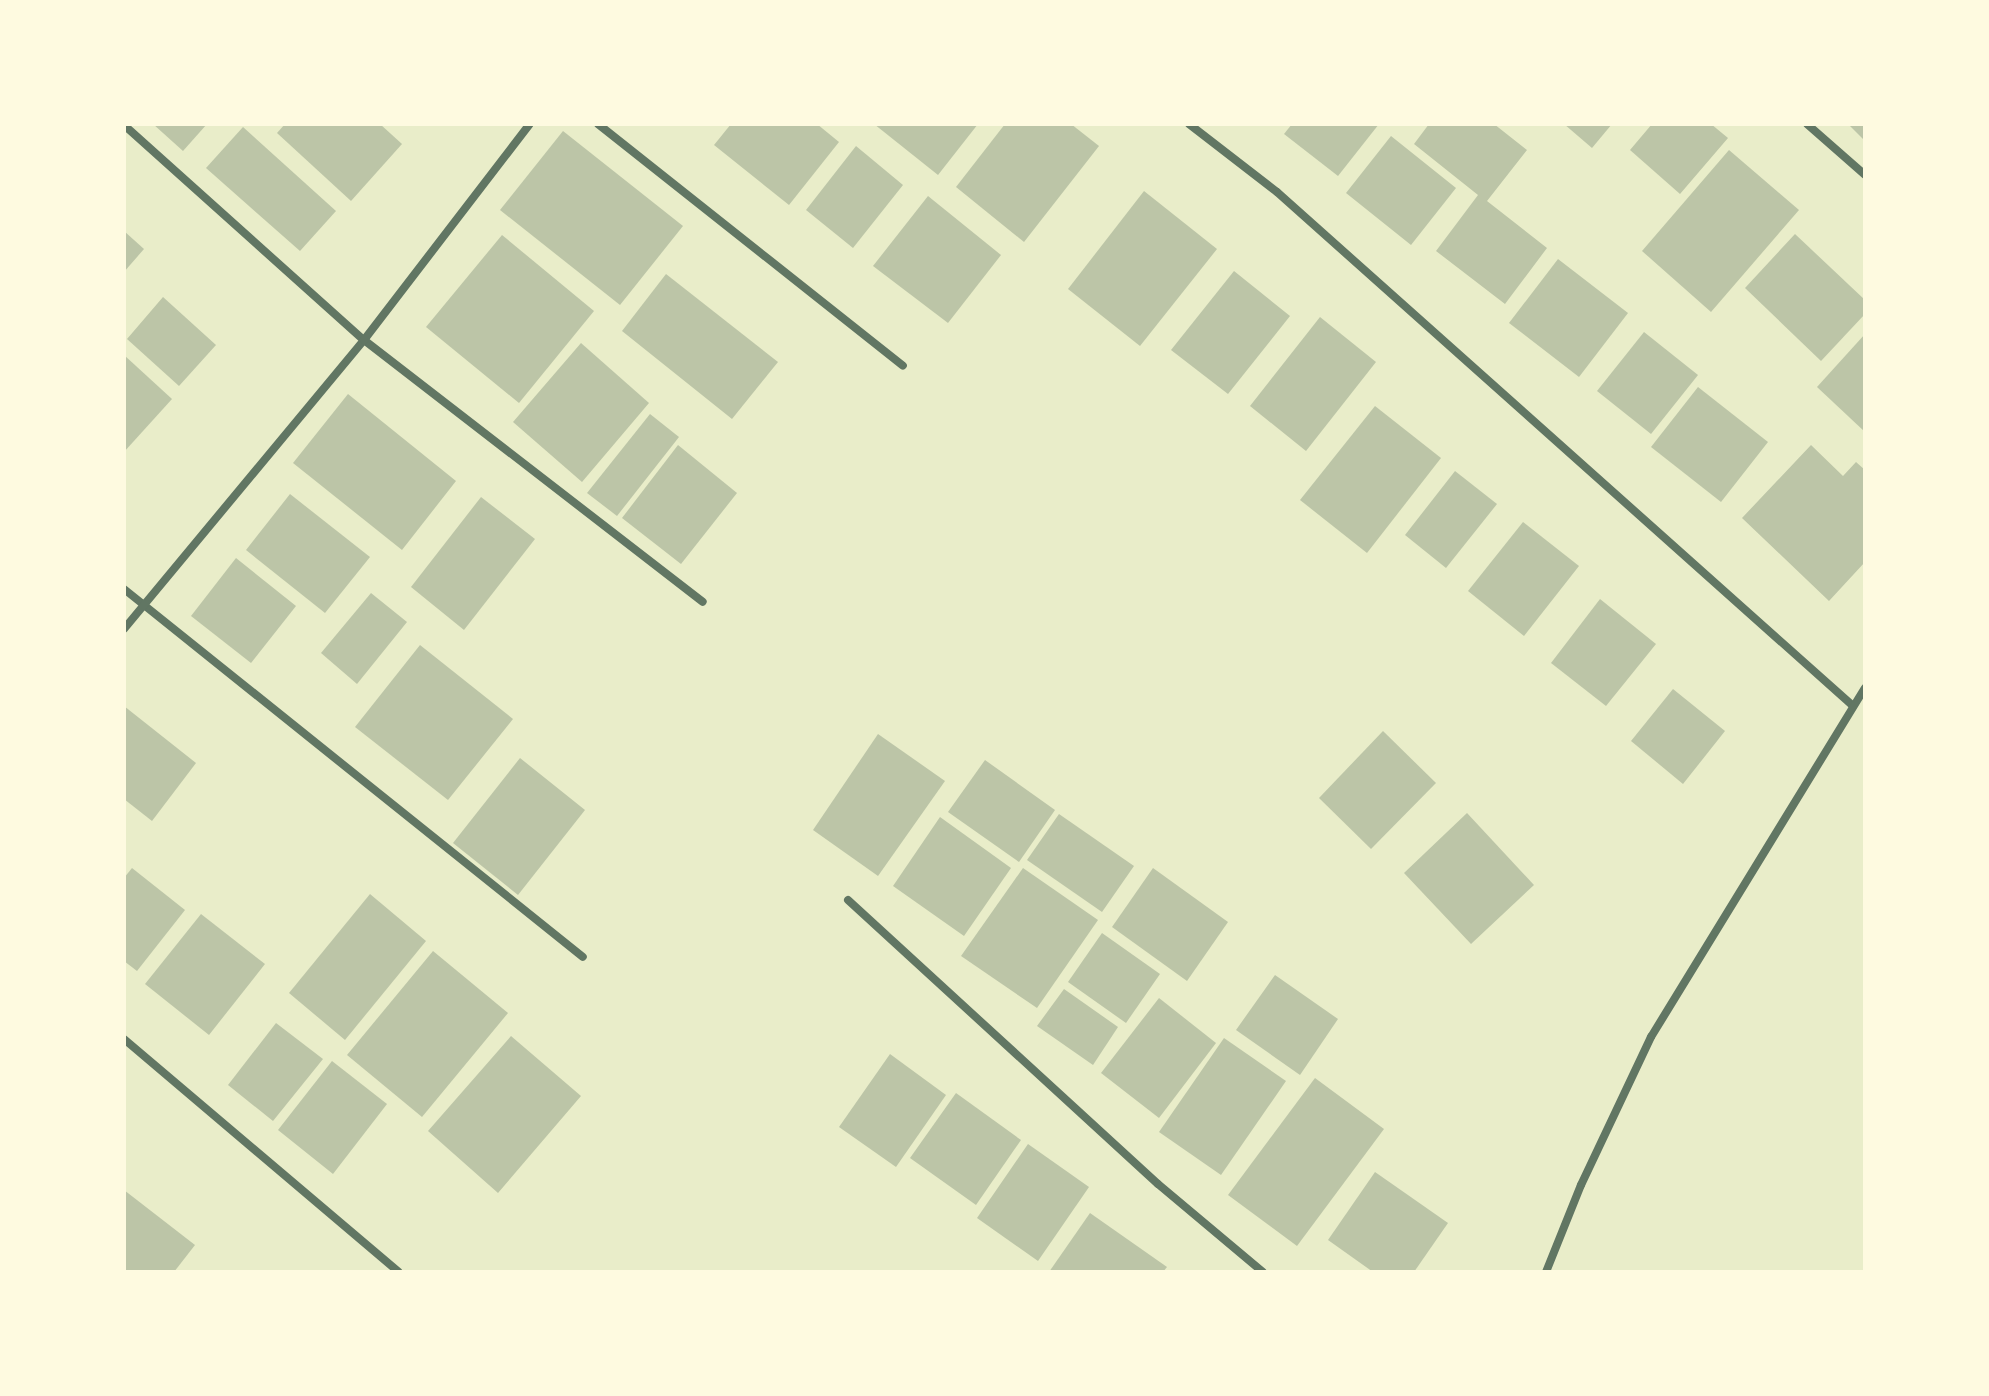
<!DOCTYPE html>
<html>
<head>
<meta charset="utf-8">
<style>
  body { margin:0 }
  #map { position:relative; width:1989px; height:1396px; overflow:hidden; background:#e9edc9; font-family:"Varela Round",sans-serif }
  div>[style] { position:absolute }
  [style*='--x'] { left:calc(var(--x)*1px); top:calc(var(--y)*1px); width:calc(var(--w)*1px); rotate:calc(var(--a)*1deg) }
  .building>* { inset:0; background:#bcc5a7 }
  .minor>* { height:8px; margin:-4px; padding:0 4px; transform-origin:4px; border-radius:4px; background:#617663 }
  span { translate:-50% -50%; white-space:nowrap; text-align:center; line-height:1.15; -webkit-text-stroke:8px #fefae0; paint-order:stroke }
  .frame { position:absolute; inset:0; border:126px solid #fefae0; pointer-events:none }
</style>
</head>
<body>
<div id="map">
  <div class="building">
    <i style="clip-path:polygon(153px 124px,207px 124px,183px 151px)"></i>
    <i style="clip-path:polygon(285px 124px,380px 124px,402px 144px,351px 201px,277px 133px)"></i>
    <i style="clip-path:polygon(731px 124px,817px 124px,839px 142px,789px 205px,714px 145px)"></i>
    <i style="clip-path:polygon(874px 124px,978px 124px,938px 175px)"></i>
    <i style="clip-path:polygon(1005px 124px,1071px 124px,1099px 146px,1024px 242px,956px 187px)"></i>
    <i style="clip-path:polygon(1292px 124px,1379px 124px,1338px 176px,1284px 134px)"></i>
    <i style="clip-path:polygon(1429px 124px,1494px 124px,1527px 150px,1487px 201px,1547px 248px,1505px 304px,1436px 251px,1478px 195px,1414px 144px)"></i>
    <i style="clip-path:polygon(1564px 124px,1612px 124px,1592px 148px)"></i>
    <i style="clip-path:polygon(1652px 124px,1711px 124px,1728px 138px,1680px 194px,1630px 150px)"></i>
    <i style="clip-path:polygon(1848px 124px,1865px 124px,1865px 141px)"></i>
    <i style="clip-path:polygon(243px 127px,336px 211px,300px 251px,206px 168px)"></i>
    <i style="clip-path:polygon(563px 131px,683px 226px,620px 305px,500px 210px)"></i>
    <i style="clip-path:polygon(1391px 136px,1456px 188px,1411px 245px,1346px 193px)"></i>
    <i style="clip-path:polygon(856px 146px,903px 185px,853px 248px,806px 210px)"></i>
    <i style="clip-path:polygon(1729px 150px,1799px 210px,1711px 312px,1642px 251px)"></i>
    <i style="clip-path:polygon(1144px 191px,1217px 249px,1140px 346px,1068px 289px)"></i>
    <i style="clip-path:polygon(928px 196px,1001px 255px,948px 323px,873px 266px)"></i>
    <i style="clip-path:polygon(124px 231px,144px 249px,124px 272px)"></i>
    <i style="clip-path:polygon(1795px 234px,1865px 300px,1865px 314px,1821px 361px,1745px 288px)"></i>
    <i style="clip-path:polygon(502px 235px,594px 311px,519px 403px,426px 327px)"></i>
    <i style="clip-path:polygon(1558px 259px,1628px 313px,1579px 377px,1509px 323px)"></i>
    <i style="clip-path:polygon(1234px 271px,1290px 316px,1228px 394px,1171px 350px)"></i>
    <i style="clip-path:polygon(666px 274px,778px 362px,732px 419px,622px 331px)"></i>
    <i style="clip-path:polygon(163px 297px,216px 345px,179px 386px,127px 339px)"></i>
    <i style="clip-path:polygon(1320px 317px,1376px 362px,1306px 451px,1250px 406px)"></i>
    <i style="clip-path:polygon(1644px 332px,1698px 375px,1651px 434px,1597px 391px)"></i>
    <i style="clip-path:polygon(1865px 334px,1865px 432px,1817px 387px)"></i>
    <i style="clip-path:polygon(581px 343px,649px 403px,582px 482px,513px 422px)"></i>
    <i style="clip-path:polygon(124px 355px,172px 399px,124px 452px)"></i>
    <i style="clip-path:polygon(1698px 387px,1768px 442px,1721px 502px,1651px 447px)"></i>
    <i style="clip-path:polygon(348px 394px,456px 481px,402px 550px,293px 463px)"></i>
    <i style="clip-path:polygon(1375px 406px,1441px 458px,1367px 553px,1300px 500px)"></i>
    <i style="clip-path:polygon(650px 414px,679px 437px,617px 516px,587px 493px)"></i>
    <i style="clip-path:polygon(678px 445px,737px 493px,681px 564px,622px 518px)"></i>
    <i style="clip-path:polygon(1811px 445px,1843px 476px,1856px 462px,1865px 470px,1865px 562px,1829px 601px,1742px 518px)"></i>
    <i style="clip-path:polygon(1455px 471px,1497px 504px,1446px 568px,1405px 535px)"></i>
    <i style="clip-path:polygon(290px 494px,370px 557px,325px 613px,246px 550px)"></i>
    <i style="clip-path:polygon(481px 497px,535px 539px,464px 630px,411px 587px)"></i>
    <i style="clip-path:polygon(1523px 522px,1579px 566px,1524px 636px,1468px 591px)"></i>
    <i style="clip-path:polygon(236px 558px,296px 606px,251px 663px,191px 616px)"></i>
    <i style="clip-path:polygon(371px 593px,407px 622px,357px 684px,321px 653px)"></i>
    <i style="clip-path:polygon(1600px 599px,1656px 644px,1606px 706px,1551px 663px)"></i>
    <i style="clip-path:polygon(420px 645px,513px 719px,448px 800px,355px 727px)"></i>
    <i style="clip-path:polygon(1673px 689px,1725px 731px,1683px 784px,1631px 741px)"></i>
    <i style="clip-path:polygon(124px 706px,196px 763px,152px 821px,124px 799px)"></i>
    <i style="clip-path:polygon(1383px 731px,1436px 783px,1371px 849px,1319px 798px)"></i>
    <i style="clip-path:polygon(878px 734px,945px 781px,878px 876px,813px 830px)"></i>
    <i style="clip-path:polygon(520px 758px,585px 810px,518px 895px,453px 843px)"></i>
    <i style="clip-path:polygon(985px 760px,1055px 810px,1019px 862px,948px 812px)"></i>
    <i style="clip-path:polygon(1467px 813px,1534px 885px,1471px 944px,1404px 873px)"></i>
    <i style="clip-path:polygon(1059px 814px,1134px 866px,1102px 912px,1027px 860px)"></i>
    <i style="clip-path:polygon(940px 817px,1011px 868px,964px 936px,893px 886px)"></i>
    <i style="clip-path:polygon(132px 868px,185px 910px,137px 971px,124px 961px,124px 878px)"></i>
    <i style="clip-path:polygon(1023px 868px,1098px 920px,1037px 1008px,961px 956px)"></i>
    <i style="clip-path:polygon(1153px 868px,1228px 922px,1187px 981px,1112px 927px)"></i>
    <i style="clip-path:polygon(370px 894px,426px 941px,345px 1040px,289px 993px)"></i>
    <i style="clip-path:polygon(201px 914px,265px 964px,209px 1035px,145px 984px)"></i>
    <i style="clip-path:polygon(1102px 933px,1160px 974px,1126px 1023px,1068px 982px)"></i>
    <i style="clip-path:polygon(433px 951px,508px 1013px,422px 1117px,347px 1055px)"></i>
    <i style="clip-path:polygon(1275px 975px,1338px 1019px,1300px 1075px,1236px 1030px)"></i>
    <i style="clip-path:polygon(1064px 989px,1118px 1027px,1093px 1065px,1037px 1026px)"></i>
    <i style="clip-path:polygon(1159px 998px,1216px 1043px,1159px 1118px,1101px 1073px)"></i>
    <i style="clip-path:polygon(276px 1023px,323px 1059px,273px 1121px,228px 1085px)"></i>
    <i style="clip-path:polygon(511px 1036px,581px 1096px,498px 1193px,428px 1131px)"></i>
    <i style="clip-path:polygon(1224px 1038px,1286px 1081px,1221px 1175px,1159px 1132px)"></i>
    <i style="clip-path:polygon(890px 1054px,946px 1095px,896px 1167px,839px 1127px)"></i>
    <i style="clip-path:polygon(332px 1061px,387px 1104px,333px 1174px,278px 1130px)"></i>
    <i style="clip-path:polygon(1315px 1078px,1384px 1129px,1297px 1246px,1228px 1195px)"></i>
    <i style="clip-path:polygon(956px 1093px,1021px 1140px,976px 1205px,910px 1158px)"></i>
    <i style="clip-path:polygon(1028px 1144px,1089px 1187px,1038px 1261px,977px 1218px)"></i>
    <i style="clip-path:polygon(1375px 1172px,1448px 1223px,1414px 1272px,1373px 1272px,1328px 1240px)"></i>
    <i style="clip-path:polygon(124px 1190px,195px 1245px,174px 1272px,124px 1272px)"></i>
    <i style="clip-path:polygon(1090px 1213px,1167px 1267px,1163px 1272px,1049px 1272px)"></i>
  </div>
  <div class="minor">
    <i style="--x:598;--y:124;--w:389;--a:38.4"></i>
    <i style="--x:1189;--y:124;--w:111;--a:37.7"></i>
    <i style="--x:1277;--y:192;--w:771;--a:41.74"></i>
    <i style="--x:1807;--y:124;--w:77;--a:41.3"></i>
    <i style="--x:124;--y:125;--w:322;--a:41.9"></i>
    <i style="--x:364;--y:340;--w:428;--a:37.7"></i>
    <i style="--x:124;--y:589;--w:588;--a:38.72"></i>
    <i style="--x:124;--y:629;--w:376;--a:-50.3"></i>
    <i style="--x:364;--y:340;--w:272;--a:-52.5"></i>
    <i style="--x:848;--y:900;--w:420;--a:42.5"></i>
    <i style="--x:1158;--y:1184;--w:137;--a:40"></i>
    <i style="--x:124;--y:1039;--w:360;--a:40.3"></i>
    <i style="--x:1546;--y:1272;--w:94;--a:-68.1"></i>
    <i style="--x:1581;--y:1185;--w:164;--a:-64.7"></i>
    <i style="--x:1651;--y:1037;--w:409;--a:-58.5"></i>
  </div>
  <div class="frame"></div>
</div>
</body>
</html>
